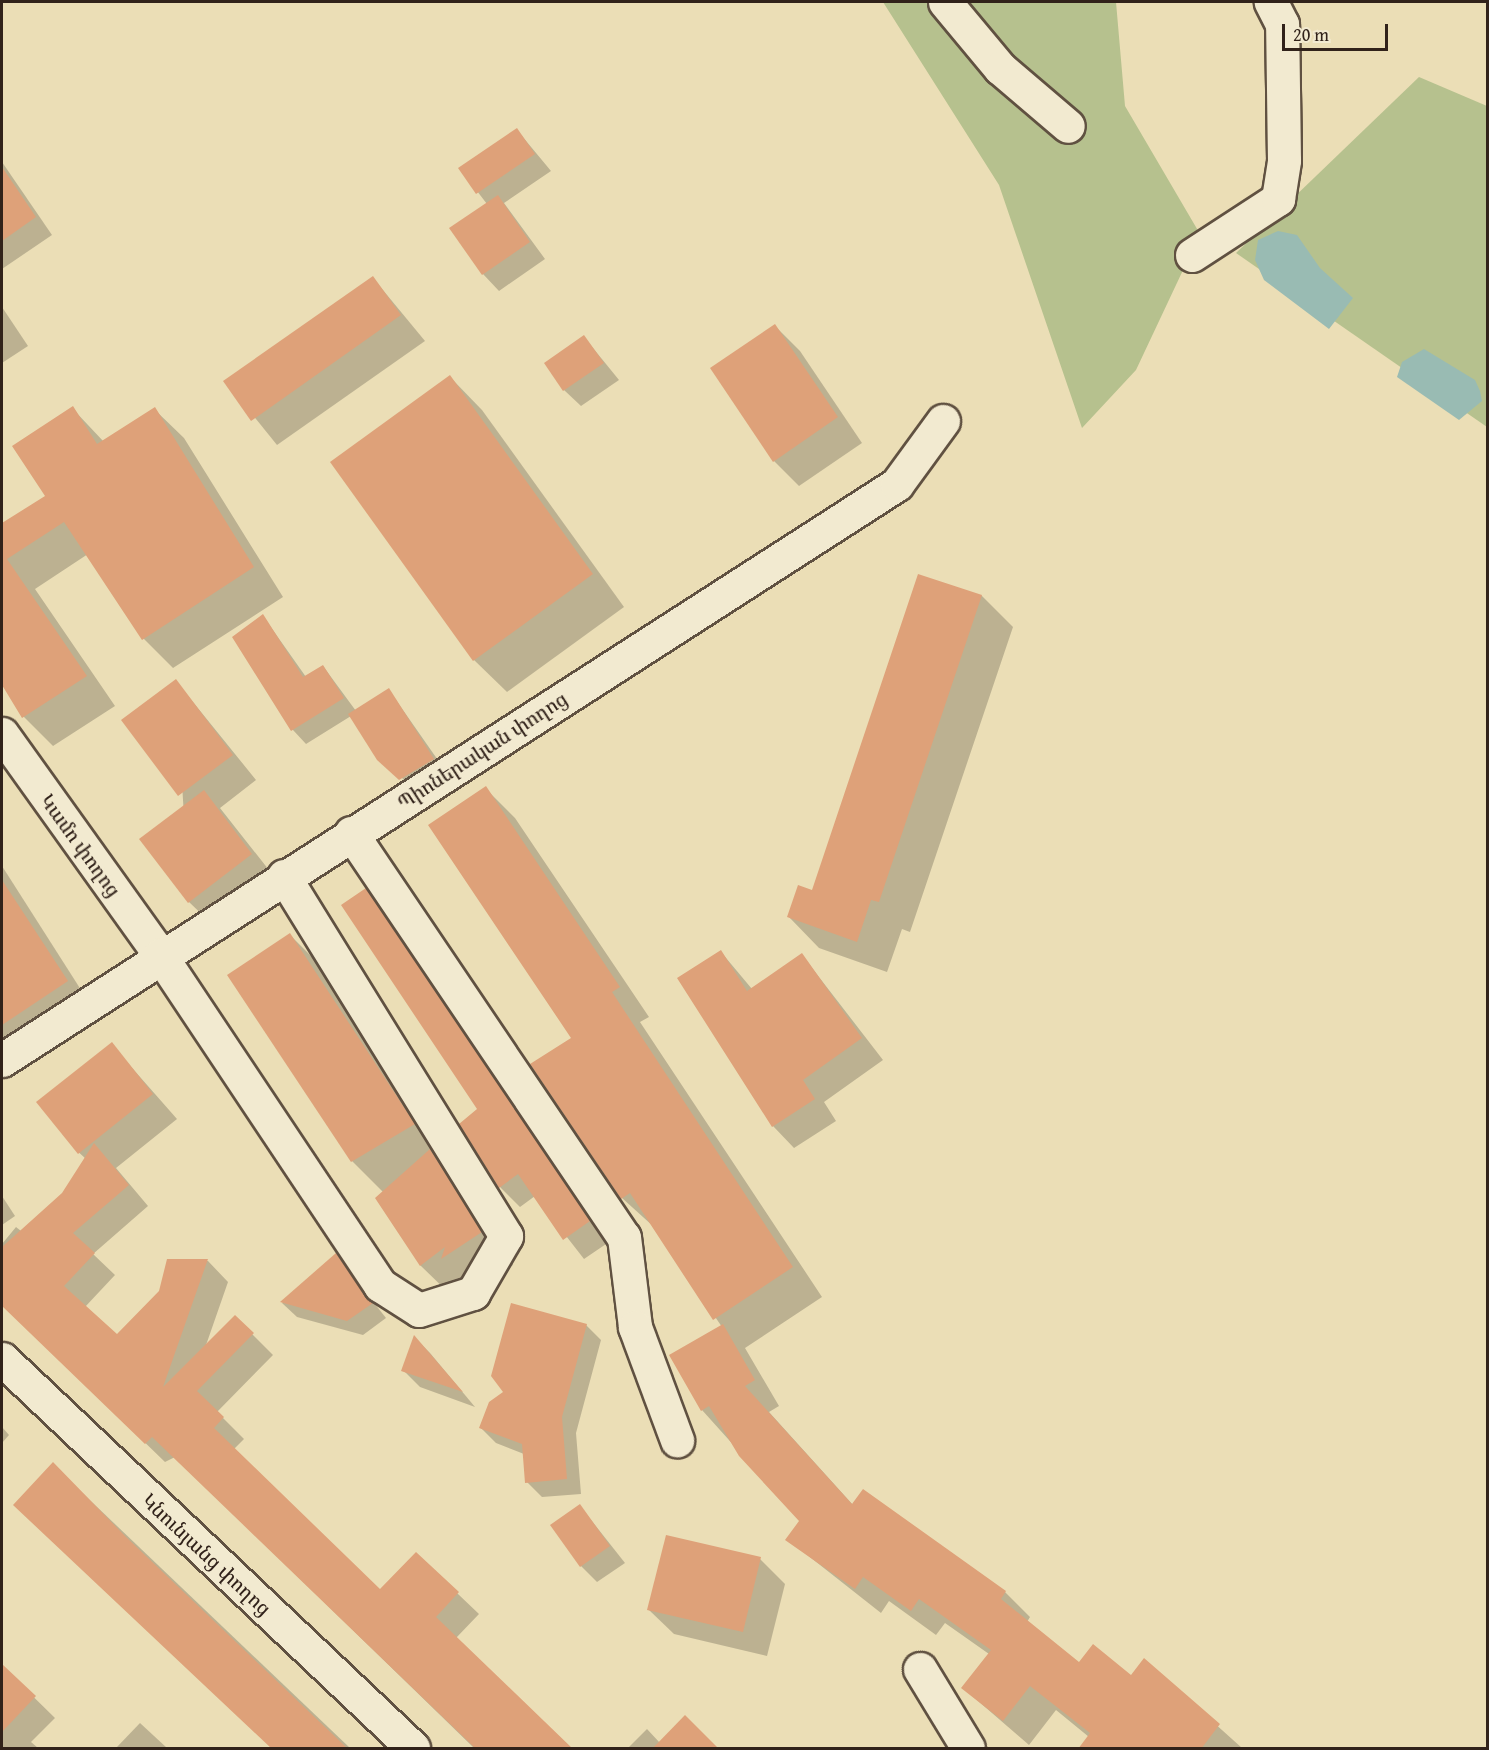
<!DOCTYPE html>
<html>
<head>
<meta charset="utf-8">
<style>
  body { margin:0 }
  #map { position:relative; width:1489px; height:1750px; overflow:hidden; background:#ebdeb6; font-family:"Gentium Book Plus","Noto Serif Armenian",serif }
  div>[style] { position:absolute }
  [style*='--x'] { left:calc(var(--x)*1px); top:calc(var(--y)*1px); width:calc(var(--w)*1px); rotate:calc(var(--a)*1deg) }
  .green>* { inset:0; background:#b6c18e }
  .water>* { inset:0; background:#99bbb3 }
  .shadow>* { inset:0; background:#0003 }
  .building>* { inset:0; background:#dea179 }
  .roads { filter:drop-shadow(2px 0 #605141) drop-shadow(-2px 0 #605141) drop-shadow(0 2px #605141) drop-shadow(0 -2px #605141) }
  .minor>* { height:33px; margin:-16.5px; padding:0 16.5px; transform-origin:16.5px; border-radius:16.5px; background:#f2ead0 }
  span { translate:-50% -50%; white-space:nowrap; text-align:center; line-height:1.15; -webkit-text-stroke:5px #f2ead0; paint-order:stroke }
  .street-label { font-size:20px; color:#31221a }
  .frame { position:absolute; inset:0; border:3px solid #31221a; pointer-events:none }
  .scale { position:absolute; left:1282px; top:24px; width:106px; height:27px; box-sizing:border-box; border:3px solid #31221a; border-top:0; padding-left:8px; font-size:18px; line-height:21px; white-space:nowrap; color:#31221a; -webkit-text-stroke:4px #f2ead0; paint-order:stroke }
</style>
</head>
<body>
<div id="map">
  <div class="green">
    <i style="clip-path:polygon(883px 2px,1116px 2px,1125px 106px,1200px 234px,1136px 370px,1082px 428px,999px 185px)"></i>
    <i style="clip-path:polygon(1419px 77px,1487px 106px,1487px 427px,1236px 253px)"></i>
  </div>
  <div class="water">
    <i style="clip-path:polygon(1278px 231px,1297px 235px,1320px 268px,1353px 298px,1329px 329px,1264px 280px,1255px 260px,1258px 240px)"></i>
    <i style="clip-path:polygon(1424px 349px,1475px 380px,1480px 391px,1482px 401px,1459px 420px,1397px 377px,1402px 362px)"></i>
  </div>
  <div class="shadow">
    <i style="clip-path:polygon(517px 130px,551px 171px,504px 203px,545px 259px,499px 291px,483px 274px,487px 204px,460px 169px)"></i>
    <i style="clip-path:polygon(2px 162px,52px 235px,2px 269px)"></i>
    <i style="clip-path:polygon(373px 278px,425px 341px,277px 445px,226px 382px)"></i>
    <i style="clip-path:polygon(2px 307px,28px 346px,2px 363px)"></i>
    <i style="clip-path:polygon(775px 326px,800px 351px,862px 443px,799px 486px,774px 461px)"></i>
    <i style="clip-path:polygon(584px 337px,619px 380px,581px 406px,564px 390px)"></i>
    <i style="clip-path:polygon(450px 377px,482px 410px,624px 607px,507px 692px,474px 660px)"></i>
    <i style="clip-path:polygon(72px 408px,104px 442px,154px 409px,184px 438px,283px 597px,173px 668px,144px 639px,88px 554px,35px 589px,115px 706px,53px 746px,24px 717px,2px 683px,2px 525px,47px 496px)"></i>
    <i style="clip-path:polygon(919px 576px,982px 596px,1013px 627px,910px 932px,902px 929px,887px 972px,819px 948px,789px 917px,812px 892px)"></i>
    <i style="clip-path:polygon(263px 616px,306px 677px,323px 666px,356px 711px,389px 690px,449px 776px,417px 796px,351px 716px,306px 744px,293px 730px)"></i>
    <i style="clip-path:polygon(176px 681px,256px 780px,220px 808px,276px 879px,214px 926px,189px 902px)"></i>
    <i style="clip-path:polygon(485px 788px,515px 818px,649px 1017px,640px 1022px,822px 1297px,745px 1348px,779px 1406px,769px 1412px,853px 1505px,1005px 1592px,1030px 1617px,1027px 1622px,1080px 1664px,1131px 1677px,1144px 1660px,1242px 1748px,1080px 1748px,1089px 1737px,1056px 1710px,1029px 1745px,963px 1688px,989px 1654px,945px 1623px,936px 1635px,889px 1601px,881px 1613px,787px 1539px,801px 1520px,702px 1410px,671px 1356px,722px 1327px,654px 1227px,622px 1198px,532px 1065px,573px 1038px)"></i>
    <i style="clip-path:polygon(2px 866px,90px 1004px,2px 1048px)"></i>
    <i style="clip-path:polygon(365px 890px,386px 910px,609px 1242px,584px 1259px,535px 1196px,520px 1207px,500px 1187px,479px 1109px)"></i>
    <i style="clip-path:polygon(290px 935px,322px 967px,446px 1157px,440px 1160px,463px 1184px,513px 1265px,475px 1290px,454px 1298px,421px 1266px,377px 1198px,383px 1192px,352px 1161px)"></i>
    <i style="clip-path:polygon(721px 952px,752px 989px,802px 955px,883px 1060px,824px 1102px,836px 1121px,794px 1148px,773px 1126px)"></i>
    <i style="clip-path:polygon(111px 1044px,177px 1119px,116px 1168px,148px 1206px,93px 1254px,115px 1275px,85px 1307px,117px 1337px,160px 1291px,168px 1261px,208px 1261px,228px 1282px,205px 1348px,235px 1317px,273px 1355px,217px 1412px,244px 1439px,234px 1449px,380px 1591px,416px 1554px,479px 1614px,456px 1638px,571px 1748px,474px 1748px,175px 1457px,165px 1462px,2px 1304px,2px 1244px,16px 1227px,21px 1231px,64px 1194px,86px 1159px,74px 1148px)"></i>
    <i style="clip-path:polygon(2px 1196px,15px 1216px,2px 1225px)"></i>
    <i style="clip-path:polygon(336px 1255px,386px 1318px,363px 1335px,297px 1317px,282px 1303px)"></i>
    <i style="clip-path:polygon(586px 1325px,601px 1340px,576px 1433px,581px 1494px,542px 1497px,527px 1482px,524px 1454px,496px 1443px,481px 1428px,505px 1392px)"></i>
    <i style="clip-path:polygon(415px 1338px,430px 1353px,475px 1407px,420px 1387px,403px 1370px)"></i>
    <i style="clip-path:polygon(2px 1427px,9px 1435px,2px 1443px)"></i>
    <i style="clip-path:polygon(53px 1465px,350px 1748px,273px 1748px)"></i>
    <i style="clip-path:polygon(580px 1506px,625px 1563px,597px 1582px,581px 1566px)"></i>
    <i style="clip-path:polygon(760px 1559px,785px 1584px,767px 1656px,674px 1634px,649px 1610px)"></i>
    <i style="clip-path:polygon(2px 1666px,55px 1718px,31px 1742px,38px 1748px,2px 1748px)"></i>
    <i style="clip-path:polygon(140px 1723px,167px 1748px,116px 1748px)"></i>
    <i style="clip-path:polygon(647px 1729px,660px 1743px,717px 1748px,628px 1748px)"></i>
  </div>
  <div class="building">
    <i style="clip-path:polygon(517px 128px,535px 154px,476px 194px,458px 168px)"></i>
    <i style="clip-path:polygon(2px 167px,36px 217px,2px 241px)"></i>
    <i style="clip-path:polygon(498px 195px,530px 242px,482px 275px,449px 228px)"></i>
    <i style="clip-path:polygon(373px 276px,401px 315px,251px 421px,223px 381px)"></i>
    <i style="clip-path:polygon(775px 324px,838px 417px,773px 462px,710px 368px)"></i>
    <i style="clip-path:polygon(584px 335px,604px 363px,563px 391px,544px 363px)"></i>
    <i style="clip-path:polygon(450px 375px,593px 574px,473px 661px,330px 462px)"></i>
    <i style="clip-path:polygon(73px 406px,97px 444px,155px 407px,254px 567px,142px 640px,64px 522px,7px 559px,87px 676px,22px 718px,2px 685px,2px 523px,45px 496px,12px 446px)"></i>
    <i style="clip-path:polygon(918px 574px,982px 595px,879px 902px,871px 900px,857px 942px,787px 917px,798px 885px,812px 890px)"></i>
    <i style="clip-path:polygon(263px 614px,303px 677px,323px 665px,344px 698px,291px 731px,232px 637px)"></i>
    <i style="clip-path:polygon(176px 679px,233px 755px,178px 796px,121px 720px)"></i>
    <i style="clip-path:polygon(389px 688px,434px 759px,399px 780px,377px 760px,348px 714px)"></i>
    <i style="clip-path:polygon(486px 786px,620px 987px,612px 992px,793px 1267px,713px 1320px,630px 1193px,621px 1199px,530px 1064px,571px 1038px,428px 825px)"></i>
    <i style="clip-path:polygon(204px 790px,252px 854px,188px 903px,139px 839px)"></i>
    <i style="clip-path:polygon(2px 880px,68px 981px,2px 1025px)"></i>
    <i style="clip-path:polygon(366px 888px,590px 1221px,563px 1240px,518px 1174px,499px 1188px,459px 1124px,477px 1109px,341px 905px)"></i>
    <i style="clip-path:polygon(290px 933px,415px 1124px,351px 1162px,227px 975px)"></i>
    <i style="clip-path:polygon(721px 950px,747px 991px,802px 953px,862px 1038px,803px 1080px,815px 1099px,772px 1127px,677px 978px)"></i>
    <i style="clip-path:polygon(112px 1042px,153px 1094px,78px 1154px,36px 1102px)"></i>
    <i style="clip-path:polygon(94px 1143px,129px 1185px,73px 1233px,95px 1253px,64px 1286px,117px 1334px,159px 1291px,167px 1259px,208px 1259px,163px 1387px,235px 1315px,254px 1333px,197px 1391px,224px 1417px,214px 1428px,380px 1589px,416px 1552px,459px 1592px,436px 1617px,573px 1749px,476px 1749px,152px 1437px,145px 1444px,2px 1306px,2px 1247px,62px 1193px)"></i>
    <i style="clip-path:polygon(430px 1149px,482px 1232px,441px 1259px,445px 1247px,420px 1266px,375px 1198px)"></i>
    <i style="clip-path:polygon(336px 1253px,373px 1303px,347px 1321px,280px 1302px)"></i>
    <i style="clip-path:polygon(511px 1303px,587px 1324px,562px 1417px,567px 1479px,525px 1483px,522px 1444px,479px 1428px,489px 1402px,503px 1392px,491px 1376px)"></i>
    <i style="clip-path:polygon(723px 1324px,755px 1380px,745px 1386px,852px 1504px,863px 1489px,1006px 1591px,1001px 1599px,1079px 1662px,1093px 1644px,1131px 1675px,1144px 1658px,1220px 1724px,1201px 1749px,1078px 1749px,1090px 1733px,1030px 1686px,1003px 1721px,961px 1688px,991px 1650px,919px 1599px,911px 1611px,863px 1577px,855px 1589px,785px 1540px,799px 1521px,739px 1456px,709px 1406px,701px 1411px,669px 1355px)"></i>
    <i style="clip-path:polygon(414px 1335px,463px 1392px,401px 1371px)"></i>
    <i style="clip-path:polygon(53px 1462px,125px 1536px,348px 1749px,272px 1749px,13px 1505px)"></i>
    <i style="clip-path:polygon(580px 1504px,610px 1546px,580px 1567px,550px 1525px)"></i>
    <i style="clip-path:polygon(666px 1535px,761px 1557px,743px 1632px,647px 1610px)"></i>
    <i style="clip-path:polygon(2px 1664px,36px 1696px,2px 1732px)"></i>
    <i style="clip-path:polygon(685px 1715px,719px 1749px,652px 1749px)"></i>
  </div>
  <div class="roads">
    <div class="minor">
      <i style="--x:945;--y:2;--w:86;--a:50.2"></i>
      <i style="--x:1000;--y:68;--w:89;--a:40.5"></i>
      <i style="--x:1192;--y:255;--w:103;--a:-33.1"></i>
      <i style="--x:1278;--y:199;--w:39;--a:-81"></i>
      <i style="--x:1284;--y:160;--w:136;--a:-90.8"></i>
      <i style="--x:1282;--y:24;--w:25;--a:-117"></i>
      <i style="--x:2;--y:734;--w:272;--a:54.4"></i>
      <i style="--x:160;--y:955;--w:397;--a:56.3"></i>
      <i style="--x:380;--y:1285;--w:46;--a:32.7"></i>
      <i style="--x:419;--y:1310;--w:57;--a:-17.5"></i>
      <i style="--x:473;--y:1293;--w:66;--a:-59.9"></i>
      <i style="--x:506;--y:1236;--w:423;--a:-121.7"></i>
      <i style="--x:351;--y:833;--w:488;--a:56"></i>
      <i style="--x:624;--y:1237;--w:91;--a:83"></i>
      <i style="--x:635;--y:1327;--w:121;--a:69.6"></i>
      <i style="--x:2;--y:1060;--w:1064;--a:-32.76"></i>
      <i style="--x:897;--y:484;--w:78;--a:-53.9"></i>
      <i style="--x:2;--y:1359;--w:566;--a:43.42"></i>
      <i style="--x:920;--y:1669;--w:92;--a:58.7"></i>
    </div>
  </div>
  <div class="street-label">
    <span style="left:482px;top:750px;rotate:-33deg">Պիոներական փողոց</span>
    <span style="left:81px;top:845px;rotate:54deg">Կամո փողոց</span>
    <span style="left:207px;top:1554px;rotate:43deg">Կնունյանց փողոց</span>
  </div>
  <div class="frame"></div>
  <div class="scale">20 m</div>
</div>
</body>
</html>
